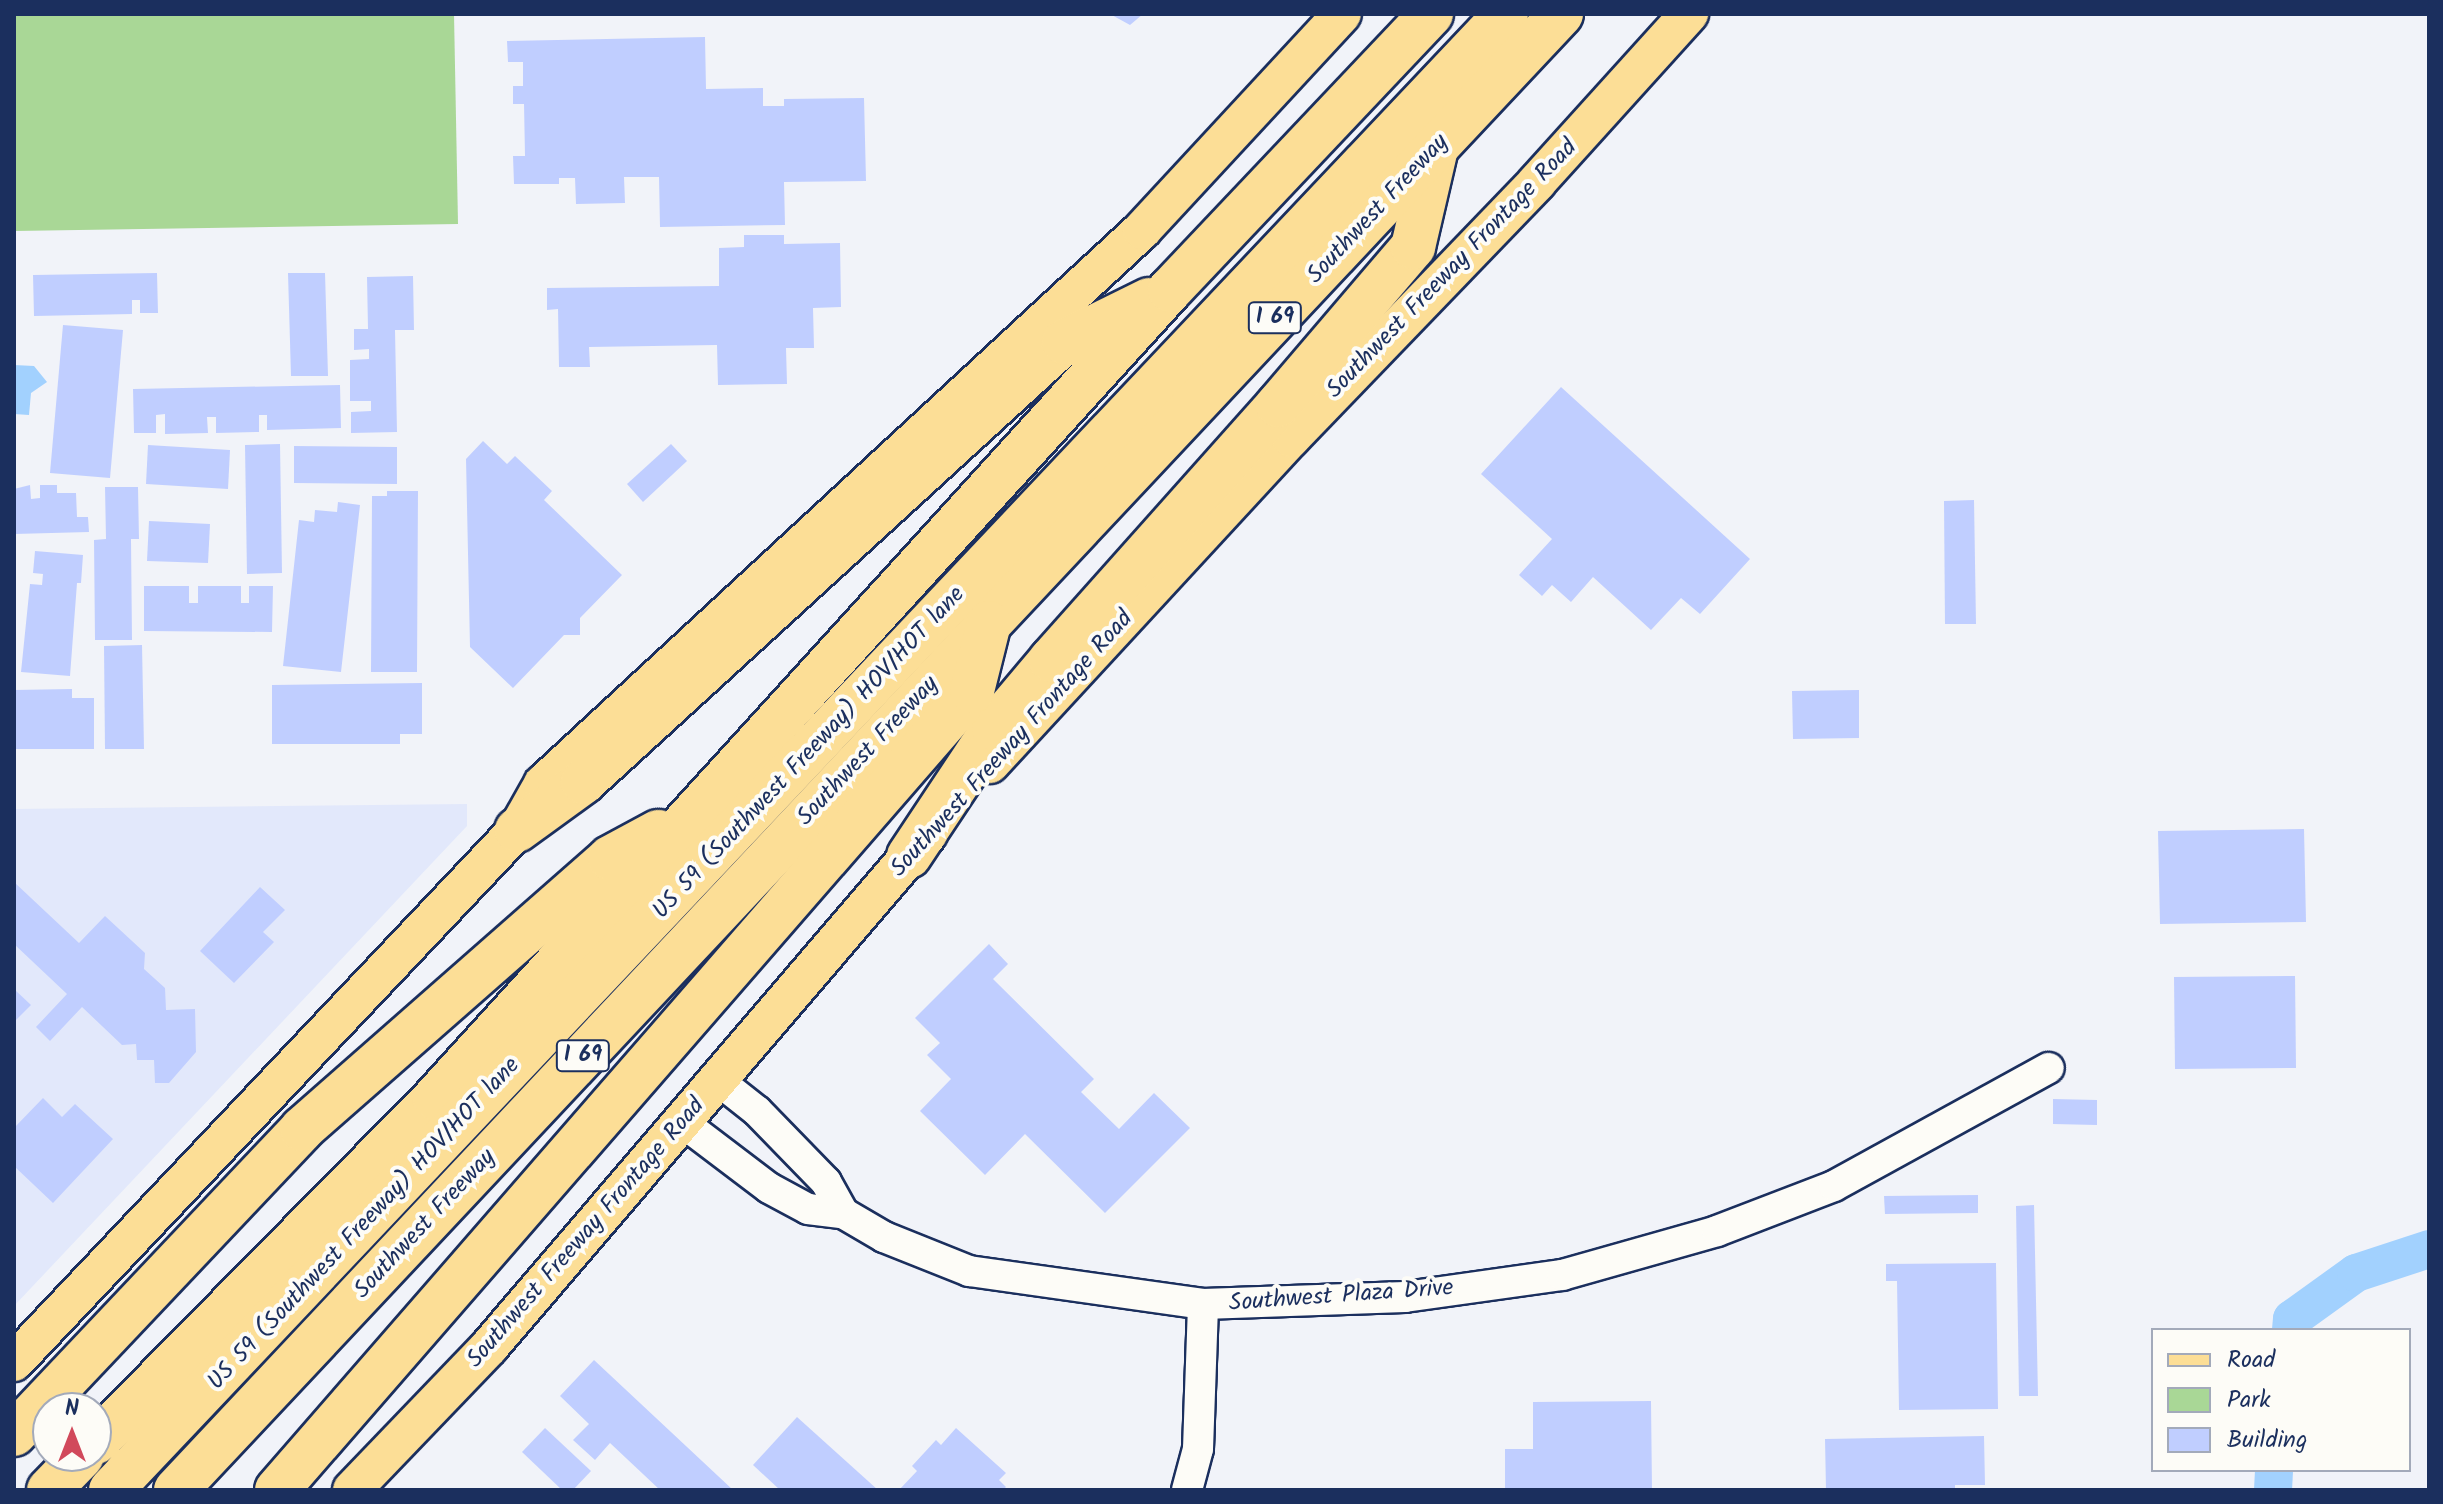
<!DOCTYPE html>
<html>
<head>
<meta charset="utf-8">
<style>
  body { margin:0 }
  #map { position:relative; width:2443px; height:1504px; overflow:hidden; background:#f1f3f9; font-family:Kalam,sans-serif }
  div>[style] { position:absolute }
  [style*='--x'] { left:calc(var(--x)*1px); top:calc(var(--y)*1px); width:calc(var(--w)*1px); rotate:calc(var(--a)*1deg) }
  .built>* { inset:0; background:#e2e8fb }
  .green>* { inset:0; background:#a9d796 }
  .water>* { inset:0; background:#a2d1fe }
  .river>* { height:38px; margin:-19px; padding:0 19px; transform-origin:19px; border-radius:19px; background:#a2d1fe }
  .building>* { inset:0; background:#c0ceff }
  .roads { filter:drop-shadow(2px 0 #1b2f5e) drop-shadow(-2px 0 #1b2f5e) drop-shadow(0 2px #1b2f5e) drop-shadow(0 -2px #1b2f5e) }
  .minor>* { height:30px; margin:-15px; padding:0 15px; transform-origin:15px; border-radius:15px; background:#fdfcf7 }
  .major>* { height:38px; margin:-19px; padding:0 19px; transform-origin:19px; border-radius:19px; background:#fcde96 }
  .highway>* { height:44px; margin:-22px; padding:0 22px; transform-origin:22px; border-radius:22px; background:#fcde96 }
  span { translate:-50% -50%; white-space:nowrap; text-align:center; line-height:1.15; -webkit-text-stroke:8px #fdfcf7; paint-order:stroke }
  .shield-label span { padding:2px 6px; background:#fdfcf7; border:2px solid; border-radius:6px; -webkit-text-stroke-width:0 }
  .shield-label { font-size:22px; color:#1b2f5e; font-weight:700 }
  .street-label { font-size:24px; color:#1b2f5e }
  .frame { position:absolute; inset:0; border:16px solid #1b2f5e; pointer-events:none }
  .legend { position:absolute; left:2151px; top:1328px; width:260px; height:144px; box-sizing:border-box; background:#fdfcf7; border:2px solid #a3aaba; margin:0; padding:10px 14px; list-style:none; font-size:24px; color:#1b2f5e }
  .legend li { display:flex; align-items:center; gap:16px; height:40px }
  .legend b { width:40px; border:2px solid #a3aaba }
  .north { position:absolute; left:32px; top:1392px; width:80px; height:80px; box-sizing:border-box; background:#fdfcf7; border:2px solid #a3aaba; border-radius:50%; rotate:0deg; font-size:22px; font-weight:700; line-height:32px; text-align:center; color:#1b2f5e }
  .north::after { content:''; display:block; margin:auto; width:28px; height:36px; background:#d1495b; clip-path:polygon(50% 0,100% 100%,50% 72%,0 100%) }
</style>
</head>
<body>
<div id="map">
  <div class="built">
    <i style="clip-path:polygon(467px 804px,467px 826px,14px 1306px,14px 809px)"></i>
  </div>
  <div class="green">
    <i style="clip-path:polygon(14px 14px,454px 14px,458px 224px,14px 231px)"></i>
  </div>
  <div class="water">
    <i style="clip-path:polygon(14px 365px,34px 366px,47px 382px,31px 393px,29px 415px,14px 414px)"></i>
  </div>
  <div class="river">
    <i style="--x:2291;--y:1330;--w:11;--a:-85"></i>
    <i style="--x:2292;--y:1319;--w:79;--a:-35.7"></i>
    <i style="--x:2356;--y:1273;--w:77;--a:-18.2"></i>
    <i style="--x:2273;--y:1490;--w:20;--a:-87"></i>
  </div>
  <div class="building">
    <i style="clip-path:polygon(1110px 14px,1143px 14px,1130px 25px)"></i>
    <i style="clip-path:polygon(705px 37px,706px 89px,763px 88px,763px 106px,784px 106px,784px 99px,864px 98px,866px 181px,784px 182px,785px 225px,660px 227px,659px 177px,624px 177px,625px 203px,576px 204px,575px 178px,559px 178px,559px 184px,514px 184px,513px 156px,525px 156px,524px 104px,513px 104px,513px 86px,523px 86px,523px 62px,508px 62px,507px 41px)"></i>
    <i style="clip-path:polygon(744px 235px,784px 235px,784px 244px,840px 243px,841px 307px,813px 308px,814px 348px,786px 348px,787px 384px,718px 385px,717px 345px,589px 347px,590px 367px,559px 367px,558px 309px,547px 310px,547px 288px,719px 286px,719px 248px,744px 247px)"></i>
    <i style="clip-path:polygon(157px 273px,158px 313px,140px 313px,140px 300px,132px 300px,132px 314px,34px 316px,33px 275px)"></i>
    <i style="clip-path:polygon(288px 273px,325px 273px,328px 376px,291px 376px)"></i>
    <i style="clip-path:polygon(413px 276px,414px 330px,395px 330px,397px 432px,351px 433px,351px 412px,371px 411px,371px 401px,350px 401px,350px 360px,369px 359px,369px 349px,354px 350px,354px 329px,368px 329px,367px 277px)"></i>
    <i style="clip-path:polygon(63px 325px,123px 330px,110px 478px,50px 473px)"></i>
    <i style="clip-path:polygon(340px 385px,341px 428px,267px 430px,267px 415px,259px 415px,259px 432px,216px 433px,216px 417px,207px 417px,208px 433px,165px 434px,165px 414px,156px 415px,156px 433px,134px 433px,133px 389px)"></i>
    <i style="clip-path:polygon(1561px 387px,1750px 559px,1700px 614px,1681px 598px,1651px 630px,1593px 577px,1571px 602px,1552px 585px,1542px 596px,1519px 575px,1552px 539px,1481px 474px)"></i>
    <i style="clip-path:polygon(483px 441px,507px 464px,515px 456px,552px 491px,544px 500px,622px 575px,580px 618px,580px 635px,564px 635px,513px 688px,470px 647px,466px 459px)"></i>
    <i style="clip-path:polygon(280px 444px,282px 573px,247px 574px,245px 445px)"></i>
    <i style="clip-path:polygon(671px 444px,687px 461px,643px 502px,627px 484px)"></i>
    <i style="clip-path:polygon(148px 445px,230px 450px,228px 489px,146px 484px)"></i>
    <i style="clip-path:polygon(294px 446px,397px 447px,397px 484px,294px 483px)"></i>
    <i style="clip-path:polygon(30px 485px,31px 499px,40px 498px,40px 485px,57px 485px,57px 493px,76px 493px,77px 517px,88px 517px,89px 532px,14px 534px,14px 489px)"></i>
    <i style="clip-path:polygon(105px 487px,138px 487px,139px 539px,131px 539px,132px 640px,95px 640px,94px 540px,106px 539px)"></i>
    <i style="clip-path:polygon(387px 491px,418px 491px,417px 672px,371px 672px,372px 496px,387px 496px)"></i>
    <i style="clip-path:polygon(1974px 500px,1976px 624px,1945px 624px,1944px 501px)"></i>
    <i style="clip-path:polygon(338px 502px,360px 505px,341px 672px,283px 666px,299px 520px,314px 522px,315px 510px,337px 512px)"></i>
    <i style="clip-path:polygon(149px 521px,210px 524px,208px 563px,147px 561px)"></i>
    <i style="clip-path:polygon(35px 551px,83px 555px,81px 583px,77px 583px,70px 676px,21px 672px,30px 584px,42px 585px,43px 574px,33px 573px)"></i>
    <i style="clip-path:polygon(144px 586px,189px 586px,189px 603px,198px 603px,198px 586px,241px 586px,241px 603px,249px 603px,249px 586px,273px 586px,272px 632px,144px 631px)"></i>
    <i style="clip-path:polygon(142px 645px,144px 749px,105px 749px,104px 646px)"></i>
    <i style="clip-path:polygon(422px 683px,422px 734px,400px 734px,400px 744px,272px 744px,272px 685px)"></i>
    <i style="clip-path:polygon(72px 689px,72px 698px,94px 698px,94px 749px,14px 749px,14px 690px)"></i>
    <i style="clip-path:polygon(1859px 690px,1859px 738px,1793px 739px,1792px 691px)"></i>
    <i style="clip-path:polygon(2304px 829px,2306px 922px,2160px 924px,2158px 831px)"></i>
    <i style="clip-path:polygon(14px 882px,79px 943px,105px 916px,145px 953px,144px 969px,165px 988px,166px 1010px,195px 1009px,196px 1052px,169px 1083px,155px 1083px,154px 1060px,137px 1060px,136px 1044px,122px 1045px,82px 1007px,50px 1041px,36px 1027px,67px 994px,14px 944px)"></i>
    <i style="clip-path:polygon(260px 887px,285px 910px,263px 932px,274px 942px,234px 983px,200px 951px)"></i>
    <i style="clip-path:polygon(989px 944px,1008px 964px,993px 979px,1094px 1079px,1081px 1092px,1119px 1129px,1154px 1093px,1190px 1128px,1105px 1213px,1025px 1134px,985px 1175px,920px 1111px,951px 1079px,927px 1055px,940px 1043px,915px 1018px)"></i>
    <i style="clip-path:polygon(2295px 976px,2296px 1068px,2175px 1069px,2174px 977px)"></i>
    <i style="clip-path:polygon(14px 989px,31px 1005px,14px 1022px)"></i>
    <i style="clip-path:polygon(43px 1098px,62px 1117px,75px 1104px,113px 1139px,53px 1203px,14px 1166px,14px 1128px)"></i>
    <i style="clip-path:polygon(2053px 1099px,2097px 1100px,2097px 1125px,2053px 1124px)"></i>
    <i style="clip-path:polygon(1978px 1195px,1978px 1213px,1885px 1214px,1884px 1196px)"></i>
    <i style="clip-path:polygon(2034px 1205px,2038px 1396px,2019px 1396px,2016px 1206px)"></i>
    <i style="clip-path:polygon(1996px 1263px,1998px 1409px,1899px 1410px,1897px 1281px,1886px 1281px,1886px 1264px)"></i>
    <i style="clip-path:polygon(594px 1360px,733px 1490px,660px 1490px,610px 1443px,595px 1460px,573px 1440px,589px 1424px,560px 1396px)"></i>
    <i style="clip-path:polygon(1651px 1401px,1652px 1490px,1505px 1490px,1505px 1449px,1533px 1449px,1533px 1402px)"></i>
    <i style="clip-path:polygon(797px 1417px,878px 1490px,780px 1490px,753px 1465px)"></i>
    <i style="clip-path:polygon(545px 1428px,591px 1471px,573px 1490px,562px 1490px,522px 1452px)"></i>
    <i style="clip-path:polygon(956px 1428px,1006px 1473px,999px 1480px,1006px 1487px,1003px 1490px,899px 1490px,917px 1471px,912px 1466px,936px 1440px,941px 1445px)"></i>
    <i style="clip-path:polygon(1984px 1436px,1985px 1485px,1955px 1485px,1955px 1490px,1826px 1490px,1825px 1439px)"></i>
  </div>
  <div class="roads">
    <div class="minor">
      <i style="--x:719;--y:1081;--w:48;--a:38.3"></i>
      <i style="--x:757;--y:1111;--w:99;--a:45.8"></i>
      <i style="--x:826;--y:1182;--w:35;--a:61"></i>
      <i style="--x:682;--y:1122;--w:109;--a:37.2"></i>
      <i style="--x:769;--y:1188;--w:44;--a:28.3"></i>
      <i style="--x:808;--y:1209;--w:35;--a:7"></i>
      <i style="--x:843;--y:1213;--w:48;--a:30.3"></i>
      <i style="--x:884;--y:1237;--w:92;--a:21.8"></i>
      <i style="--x:969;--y:1271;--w:236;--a:8"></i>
      <i style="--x:1203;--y:1304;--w:202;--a:-2"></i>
      <i style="--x:1405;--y:1297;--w:159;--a:-8"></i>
      <i style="--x:1562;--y:1275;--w:161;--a:-15.8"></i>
      <i style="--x:1717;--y:1231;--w:125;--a:-21"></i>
      <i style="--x:1834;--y:1186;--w:245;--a:-28.8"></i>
      <i style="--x:1187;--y:1490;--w:42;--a:-75"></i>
      <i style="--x:1198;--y:1449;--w:145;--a:-88"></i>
    </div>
    <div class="major">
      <i style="--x:990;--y:764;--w:444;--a:-47.3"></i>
      <i style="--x:1291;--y:438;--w:355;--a:-46.1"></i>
      <i style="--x:1537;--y:182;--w:227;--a:-47.9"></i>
      <i style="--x:14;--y:1362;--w:732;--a:-46.6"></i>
      <i style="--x:517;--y:830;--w:53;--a:-60.5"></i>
      <i style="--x:543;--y:784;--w:816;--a:-42.76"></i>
      <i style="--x:1142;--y:230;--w:294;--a:-47.2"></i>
      <i style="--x:352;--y:1490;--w:198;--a:-46.2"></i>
      <i style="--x:489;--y:1347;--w:675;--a:-49.44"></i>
    </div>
    <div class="highway">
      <i style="--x:517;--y:830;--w:82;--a:-36"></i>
      <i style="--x:583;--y:782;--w:652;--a:-42.45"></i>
      <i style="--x:1064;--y:342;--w:95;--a:-26.3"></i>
      <i style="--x:909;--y:856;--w:154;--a:-56.4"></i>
      <i style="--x:994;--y:728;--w:89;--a:-50"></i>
      <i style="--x:1051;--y:660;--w:341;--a:-48.3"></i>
      <i style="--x:1278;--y:405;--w:208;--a:-49.5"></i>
      <i style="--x:1413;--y:247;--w:102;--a:-76.9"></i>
      <i style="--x:14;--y:1434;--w:419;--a:-46.6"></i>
      <i style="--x:302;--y:1129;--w:410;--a:-41.3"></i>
      <i style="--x:610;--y:858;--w:55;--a:-28.4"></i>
      <i style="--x:96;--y:1442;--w:483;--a:-45.4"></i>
      <i style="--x:435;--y:1098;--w:1092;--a:-47.71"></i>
      <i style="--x:1170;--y:290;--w:380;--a:-46.6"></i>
      <i style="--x:49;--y:1490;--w:47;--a:-45.9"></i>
      <i style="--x:111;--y:1490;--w:2031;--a:-46.62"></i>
      <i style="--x:176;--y:1490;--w:2024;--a:-46.82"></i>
      <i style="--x:277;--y:1490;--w:1059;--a:-48.98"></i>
      <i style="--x:972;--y:691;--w:70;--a:-76"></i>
    </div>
  </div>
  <div class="shield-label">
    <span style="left:1275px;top:318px">I 69</span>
    <span style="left:583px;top:1056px">I 69</span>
  </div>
  <div class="street-label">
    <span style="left:1378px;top:209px;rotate:-47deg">Southwest Freeway</span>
    <span style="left:1452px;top:269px;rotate:-46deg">Southwest Freeway Frontage Road</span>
    <span style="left:1012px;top:744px;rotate:-48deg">Southwest Freeway Frontage Road</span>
    <span style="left:868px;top:751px;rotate:-47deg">Southwest Freeway</span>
    <span style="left:809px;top:753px;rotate:-47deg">US 59 (Southwest Freeway) HOV/HOT lane</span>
    <span style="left:364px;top:1224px;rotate:-47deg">US 59 (Southwest Freeway) HOV/HOT lane</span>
    <span style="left:425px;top:1224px;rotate:-47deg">Southwest Freeway</span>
    <span style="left:586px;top:1233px;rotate:-49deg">Southwest Freeway Frontage Road</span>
    <span style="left:1341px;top:1296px;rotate:-4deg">Southwest Plaza Drive</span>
  </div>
  <div class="frame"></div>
  <ul class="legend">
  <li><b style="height:10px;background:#fcde96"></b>Road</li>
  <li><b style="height:22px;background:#a9d796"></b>Park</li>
  <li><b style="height:22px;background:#c0ceff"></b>Building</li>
  </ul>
  <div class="north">N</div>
</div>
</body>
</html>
